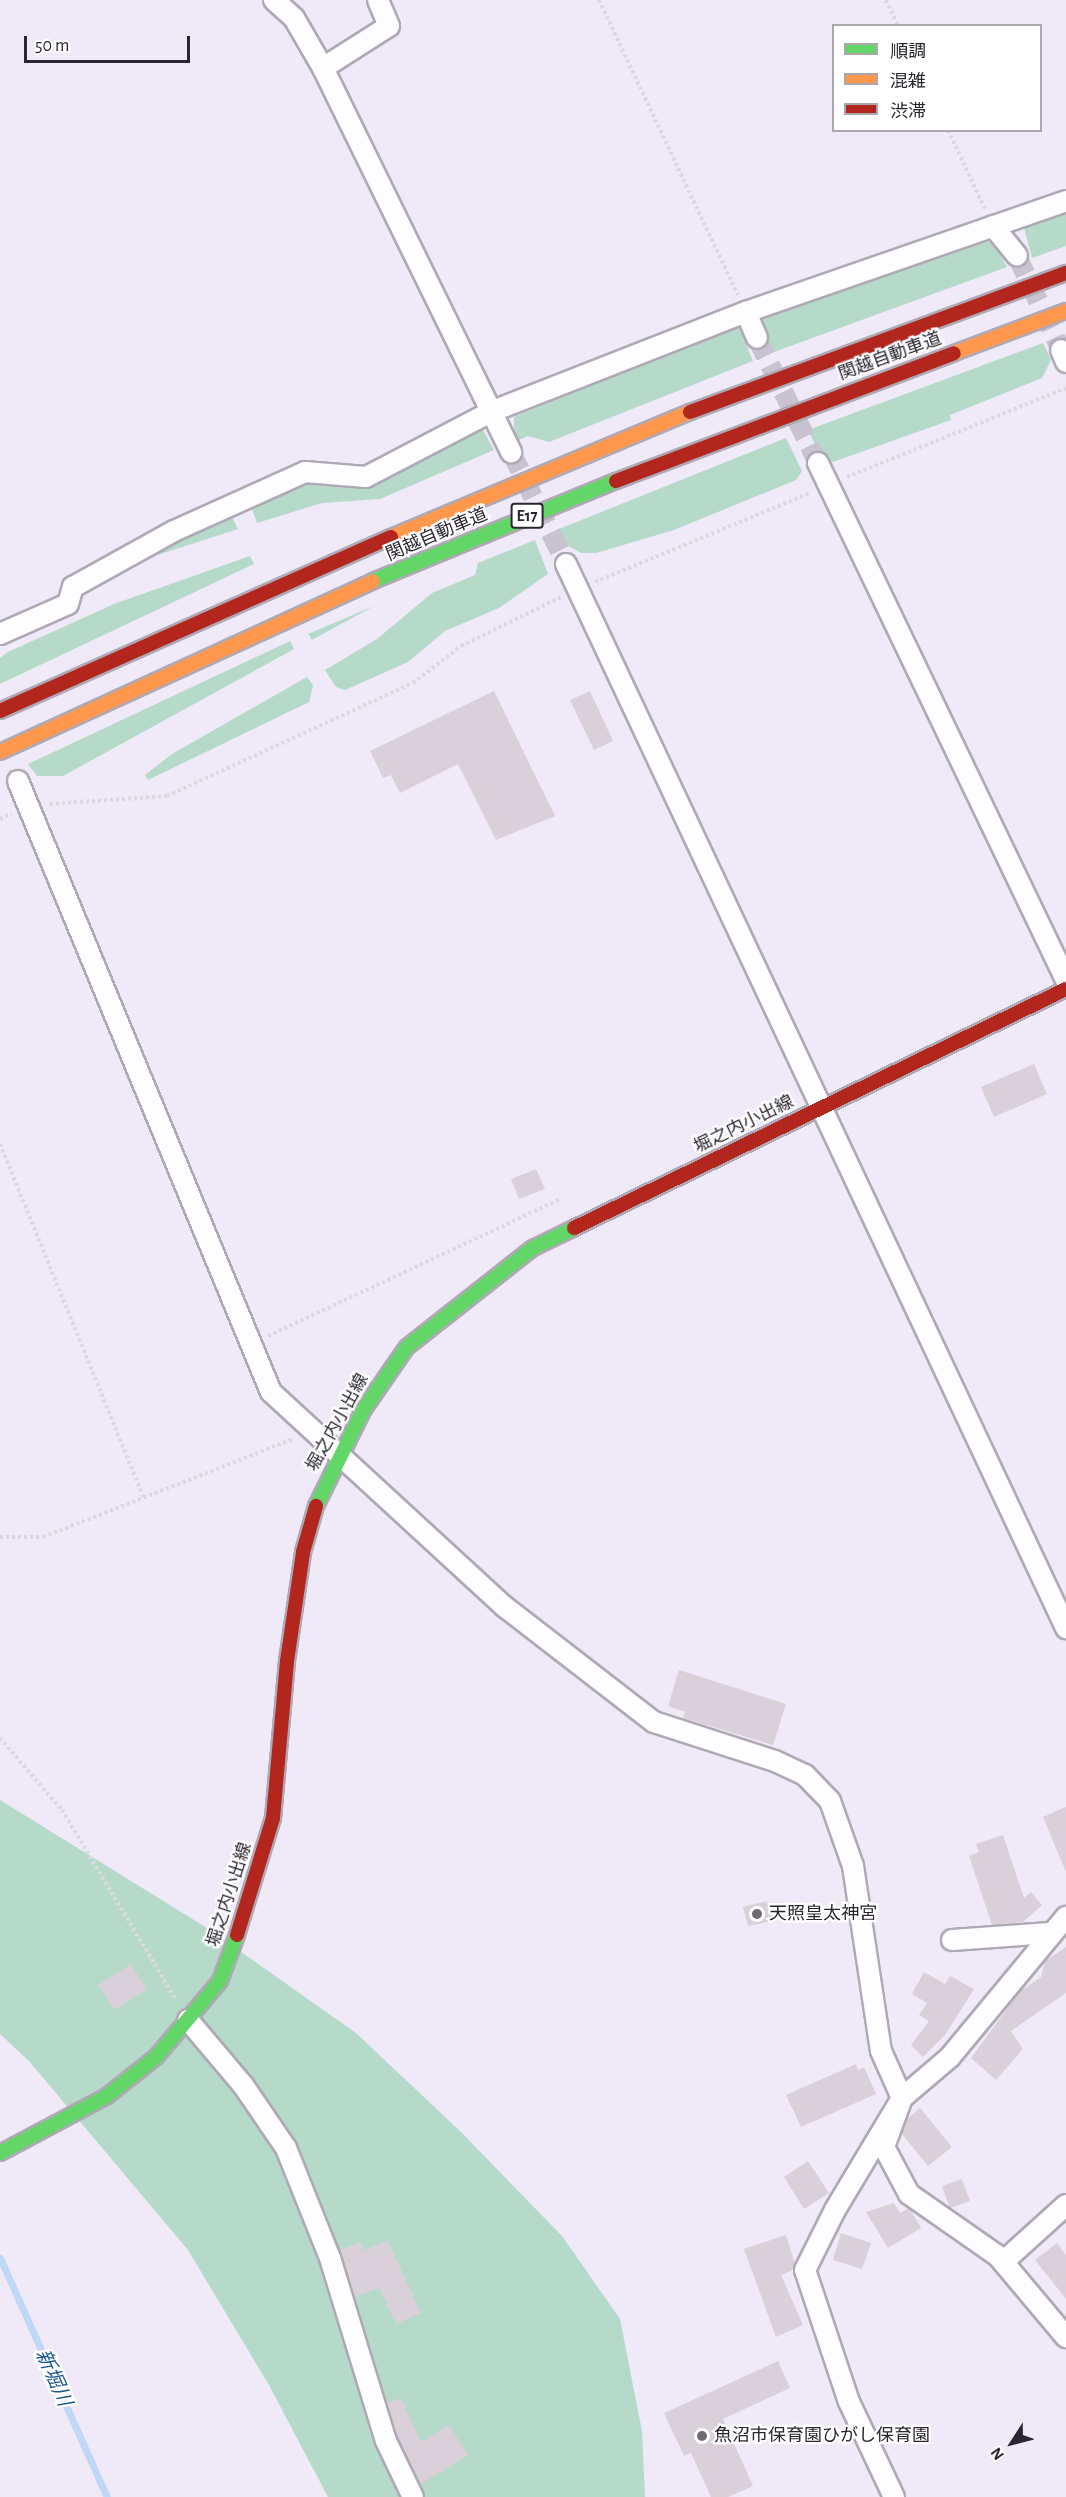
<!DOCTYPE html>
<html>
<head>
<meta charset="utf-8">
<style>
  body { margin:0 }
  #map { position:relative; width:1066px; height:2497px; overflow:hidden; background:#f0e9f8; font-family:"Alegreya Sans","Noto Sans JP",sans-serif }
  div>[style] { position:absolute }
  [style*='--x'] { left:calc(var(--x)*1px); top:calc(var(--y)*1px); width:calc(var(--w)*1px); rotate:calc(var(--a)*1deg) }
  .green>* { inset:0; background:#b5daca }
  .stream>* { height:7px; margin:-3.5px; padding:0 3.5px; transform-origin:3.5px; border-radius:3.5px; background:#c0d8f7 }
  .building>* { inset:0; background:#dad0da }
  .street-tunnel>* { height:20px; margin-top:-10px; transform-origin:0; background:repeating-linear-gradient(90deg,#c9c2d0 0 20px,transparent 0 30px) }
  .path>* { height:4px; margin-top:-2px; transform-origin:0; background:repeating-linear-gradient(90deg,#dbd9dd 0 3px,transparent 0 6px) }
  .roads { filter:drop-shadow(2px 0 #afa9b5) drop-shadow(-2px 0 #afa9b5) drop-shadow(0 2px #afa9b5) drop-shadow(0 -2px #afa9b5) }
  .street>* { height:20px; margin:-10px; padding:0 10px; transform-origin:10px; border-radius:10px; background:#fdfcfe }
  .fast>* { height:14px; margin:-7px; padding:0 7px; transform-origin:7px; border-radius:7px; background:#63d668 }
  .slow>* { height:14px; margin:-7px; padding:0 7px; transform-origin:7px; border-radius:7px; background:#ff974d }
  .jam>* { height:14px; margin:-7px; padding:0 7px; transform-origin:7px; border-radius:7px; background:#b3261e }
  .dots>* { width:16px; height:16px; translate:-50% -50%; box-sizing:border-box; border:3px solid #fff; border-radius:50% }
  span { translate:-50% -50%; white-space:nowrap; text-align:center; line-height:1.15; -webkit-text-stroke:4.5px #fff; paint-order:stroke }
  .shield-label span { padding:2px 4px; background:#fff; border:2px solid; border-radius:4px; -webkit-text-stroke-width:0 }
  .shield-label { font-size:16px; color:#2b2531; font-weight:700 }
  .street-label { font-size:18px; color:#2b2531 }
  .poi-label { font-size:18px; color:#2b2531 }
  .left { translate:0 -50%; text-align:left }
  .water-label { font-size:20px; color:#195891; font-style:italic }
  .legend { position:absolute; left:832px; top:24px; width:210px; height:108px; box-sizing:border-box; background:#fff; border:2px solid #aaa8ad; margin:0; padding:8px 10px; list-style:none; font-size:18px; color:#2b2531 }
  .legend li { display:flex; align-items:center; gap:12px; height:30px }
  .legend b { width:30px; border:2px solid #aaa8ad }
  .north { position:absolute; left:982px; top:2413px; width:60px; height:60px; -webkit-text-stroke:4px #fff; paint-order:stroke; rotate:234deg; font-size:16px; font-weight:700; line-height:24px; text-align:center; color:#2b2531 }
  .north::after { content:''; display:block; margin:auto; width:21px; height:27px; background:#2b2531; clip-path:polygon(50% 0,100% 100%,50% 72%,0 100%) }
  .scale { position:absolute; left:24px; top:36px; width:166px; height:27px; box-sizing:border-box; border:3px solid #2b2531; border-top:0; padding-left:8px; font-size:18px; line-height:21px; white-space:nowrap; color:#2b2531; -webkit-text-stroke:4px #fff; paint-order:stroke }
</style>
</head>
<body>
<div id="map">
  <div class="green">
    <i style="clip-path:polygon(1066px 210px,1066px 246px,1032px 258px,1024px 228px)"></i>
    <i style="clip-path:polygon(976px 240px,994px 243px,1007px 267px,774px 352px,761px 325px,762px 315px)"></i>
    <i style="clip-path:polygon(738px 325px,753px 361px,549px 442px,528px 436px,519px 440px,514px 432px,514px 417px)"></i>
    <i style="clip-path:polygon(1043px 343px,1051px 360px,1042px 378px,950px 415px,951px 420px,833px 462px,822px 458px,808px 430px)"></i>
    <i style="clip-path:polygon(483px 430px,494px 450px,380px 499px,322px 503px,257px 523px,251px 506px,293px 483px,366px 479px)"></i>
    <i style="clip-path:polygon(786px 438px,802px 471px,796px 480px,674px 530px,596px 553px,581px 553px,568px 546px,559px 529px)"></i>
    <i style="clip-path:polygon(223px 515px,232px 517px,238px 529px,105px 572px)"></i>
    <i style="clip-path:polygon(535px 540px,548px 574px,499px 608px,445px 631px,408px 662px,345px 690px,336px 687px,325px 670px,377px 639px,432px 593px,475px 575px,478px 563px)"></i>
    <i style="clip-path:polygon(250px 556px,254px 564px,0 684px,0 658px,8px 652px,114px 604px)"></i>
    <i style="clip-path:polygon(374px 606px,312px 640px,308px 634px)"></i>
    <i style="clip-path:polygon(290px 641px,294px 649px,63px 776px,37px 776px,28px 764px)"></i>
    <i style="clip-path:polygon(307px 677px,313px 685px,309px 702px,148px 780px,145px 775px,172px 754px)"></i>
    <i style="clip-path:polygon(0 1800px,207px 1928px,356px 2033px,461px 2132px,562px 2236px,620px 2319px,642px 2431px,645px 2497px,328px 2497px,270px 2387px,188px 2250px,29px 2061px,0 2034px)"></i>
  </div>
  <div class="stream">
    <i style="--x:0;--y:2258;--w:262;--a:65.9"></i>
  </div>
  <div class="building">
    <i style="clip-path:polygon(494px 691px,555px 816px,496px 840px,458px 764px,400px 793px,391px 775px,383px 778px,370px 751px)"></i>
    <i style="clip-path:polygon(590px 691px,613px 741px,594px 750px,570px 700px)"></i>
    <i style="clip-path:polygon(1034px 1064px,1047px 1094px,994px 1117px,981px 1087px)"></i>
    <i style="clip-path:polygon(536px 1169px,545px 1189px,519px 1199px,511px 1179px)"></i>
    <i style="clip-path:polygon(679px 1670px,786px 1704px,773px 1745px,683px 1718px,685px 1712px,668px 1706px)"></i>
    <i style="clip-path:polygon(1066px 1807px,1066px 1872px,1043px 1817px)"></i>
    <i style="clip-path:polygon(1003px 1835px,1024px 1898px,1031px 1892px,1042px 1905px,1023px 1922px,992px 1925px,969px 1856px,979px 1852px,976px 1844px)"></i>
    <i style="clip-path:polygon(767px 1901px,772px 1921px,748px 1926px,743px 1907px)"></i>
    <i style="clip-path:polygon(1066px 1947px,1066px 1993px,1011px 2031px,1023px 2049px,996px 2080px,971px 2058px,1019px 1992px,1041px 1977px,1045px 1961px)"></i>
    <i style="clip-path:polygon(131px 1964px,147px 1990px,114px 2010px,98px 1985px)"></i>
    <i style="clip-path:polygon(924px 1972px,945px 1984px,950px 1976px,974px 1989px,945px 2035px,923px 2057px,911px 2045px,929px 2021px,919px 2015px,927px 2003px,912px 1994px)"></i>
    <i style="clip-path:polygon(856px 2064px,858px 2070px,864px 2067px,876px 2094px,801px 2127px,786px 2095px)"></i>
    <i style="clip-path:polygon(920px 2108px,952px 2147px,928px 2166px,902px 2134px,907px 2119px)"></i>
    <i style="clip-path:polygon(808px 2161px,829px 2193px,804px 2209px,784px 2177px)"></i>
    <i style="clip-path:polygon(962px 2179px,970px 2201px,950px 2208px,942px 2186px)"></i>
    <i style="clip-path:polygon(894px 2203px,900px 2213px,909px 2208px,921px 2228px,888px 2248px,866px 2212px)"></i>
    <i style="clip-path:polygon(841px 2233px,871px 2243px,862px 2269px,833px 2260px)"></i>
    <i style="clip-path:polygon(786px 2235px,795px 2264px,793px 2270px,781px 2275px,803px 2325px,776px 2337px,744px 2249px)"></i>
    <i style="clip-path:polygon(388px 2241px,421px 2313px,396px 2324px,379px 2288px,355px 2297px,340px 2250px,361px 2242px,364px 2250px)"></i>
    <i style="clip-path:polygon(1057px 2243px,1066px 2255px,1066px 2299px,1035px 2260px)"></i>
    <i style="clip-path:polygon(778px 2361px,790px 2388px,723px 2419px,753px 2486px,728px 2497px,711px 2497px,691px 2453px,684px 2456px,664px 2413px)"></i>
    <i style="clip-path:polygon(401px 2398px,421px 2442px,449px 2425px,468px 2455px,421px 2484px,397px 2437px,387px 2403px)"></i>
  </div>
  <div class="street-tunnel">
    <i style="--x:1017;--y:256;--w:104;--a:64.9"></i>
    <i style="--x:757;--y:338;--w:139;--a:64"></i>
    <i style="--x:511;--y:452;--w:125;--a:63.8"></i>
  </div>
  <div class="path">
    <i style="--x:599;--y:0;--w:326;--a:64.8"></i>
    <i style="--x:886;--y:0;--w:29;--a:65"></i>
    <i style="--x:948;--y:130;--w:87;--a:64.9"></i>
    <i style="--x:847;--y:477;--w:236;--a:-22.1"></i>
    <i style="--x:595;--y:582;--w:233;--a:-22.5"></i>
    <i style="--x:50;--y:804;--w:117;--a:-3.9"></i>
    <i style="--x:167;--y:796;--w:271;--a:-24.7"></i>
    <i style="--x:413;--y:683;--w:61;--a:-37.6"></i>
    <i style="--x:461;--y:646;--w:111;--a:-26.1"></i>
    <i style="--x:0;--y:819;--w:13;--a:-27"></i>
    <i style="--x:0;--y:1144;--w:382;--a:67.9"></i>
    <i style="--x:268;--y:1336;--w:323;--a:-25.1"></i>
    <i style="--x:0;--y:1537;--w:43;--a:0"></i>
    <i style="--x:43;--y:1537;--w:269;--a:-21.4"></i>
    <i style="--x:0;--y:1738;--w:95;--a:49.3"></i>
    <i style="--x:62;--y:1810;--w:219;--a:59"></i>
  </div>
  <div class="roads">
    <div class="street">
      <i style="--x:274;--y:0;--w:27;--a:42"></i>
      <i style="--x:294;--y:18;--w:58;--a:59.9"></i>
      <i style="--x:323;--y:68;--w:428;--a:63.9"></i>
      <i style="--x:323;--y:68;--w:78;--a:-32.5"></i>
      <i style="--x:389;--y:26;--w:28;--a:-113"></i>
      <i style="--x:993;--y:226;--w:38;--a:51"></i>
      <i style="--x:746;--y:312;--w:28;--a:67"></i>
      <i style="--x:1061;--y:350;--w:13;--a:67"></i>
      <i style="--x:818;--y:463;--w:573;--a:64.37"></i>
      <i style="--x:566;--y:564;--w:1176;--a:64.83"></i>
      <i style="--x:0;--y:634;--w:74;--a:-23.8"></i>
      <i style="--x:68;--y:604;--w:18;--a:-74"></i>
      <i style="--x:73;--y:587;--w:115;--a:-29"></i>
      <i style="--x:174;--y:531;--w:144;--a:-24.2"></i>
      <i style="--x:305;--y:472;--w:61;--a:4.7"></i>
      <i style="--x:366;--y:477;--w:143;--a:-27.5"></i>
      <i style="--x:493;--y:411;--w:272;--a:-21.4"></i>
      <i style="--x:746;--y:312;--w:339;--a:-19.1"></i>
      <i style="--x:18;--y:781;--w:661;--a:67.51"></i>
      <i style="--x:271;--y:1392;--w:318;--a:42.6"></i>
      <i style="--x:505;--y:1607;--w:188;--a:37.7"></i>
      <i style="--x:654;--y:1722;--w:127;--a:17.9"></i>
      <i style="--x:775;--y:1761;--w:33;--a:25"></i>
      <i style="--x:805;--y:1775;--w:36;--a:46"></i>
      <i style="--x:830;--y:1801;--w:69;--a:70.5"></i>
      <i style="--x:853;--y:1866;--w:187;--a:81.4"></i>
      <i style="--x:881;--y:2051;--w:51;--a:65.9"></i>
      <i style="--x:902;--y:2098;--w:52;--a:110.2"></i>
      <i style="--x:884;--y:2147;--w:53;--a:62"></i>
      <i style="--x:909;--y:2194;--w:108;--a:34.9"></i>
      <i style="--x:998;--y:2256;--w:106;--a:50"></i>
      <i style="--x:952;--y:1940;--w:98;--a:-4.1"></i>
      <i style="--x:188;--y:2020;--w:85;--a:49.8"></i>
      <i style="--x:243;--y:2085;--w:76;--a:55.7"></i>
      <i style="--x:286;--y:2148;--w:118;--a:68.2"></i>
      <i style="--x:330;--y:2258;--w:191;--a:73"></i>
      <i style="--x:386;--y:2441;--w:62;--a:64.3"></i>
      <i style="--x:1003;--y:2262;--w:85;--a:-42.1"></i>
      <i style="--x:894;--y:2497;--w:105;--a:-115.3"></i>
      <i style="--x:849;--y:2402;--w:139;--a:-108.4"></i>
      <i style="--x:805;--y:2270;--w:67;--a:-63.4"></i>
      <i style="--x:835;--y:2210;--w:131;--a:-59.1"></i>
      <i style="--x:902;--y:2098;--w:63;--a:-40.5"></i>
      <i style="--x:950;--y:2057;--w:182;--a:-50.4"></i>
    </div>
    <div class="fast">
      <i style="--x:373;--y:581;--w:263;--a:-22.4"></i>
      <i style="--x:316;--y:1506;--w:108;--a:-63.7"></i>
      <i style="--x:364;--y:1409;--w:75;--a:-55.3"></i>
      <i style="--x:407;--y:1347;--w:160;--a:-38.2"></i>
      <i style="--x:533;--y:1248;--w:46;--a:-26"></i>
      <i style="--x:0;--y:2153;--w:121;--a:-28"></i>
      <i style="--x:107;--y:2096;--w:63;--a:-38.5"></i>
      <i style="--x:156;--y:2057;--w:99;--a:-49.9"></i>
      <i style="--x:220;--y:1981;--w:49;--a:-69.7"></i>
    </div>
    <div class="slow">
      <i style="--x:954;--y:353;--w:120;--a:-20.6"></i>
      <i style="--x:391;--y:537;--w:324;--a:-22.7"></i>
      <i style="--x:0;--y:752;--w:410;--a:-24.6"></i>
    </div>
    <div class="jam">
      <i style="--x:690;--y:412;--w:401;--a:-20.3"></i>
      <i style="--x:616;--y:481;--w:361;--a:-20.7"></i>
      <i style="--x:0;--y:711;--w:428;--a:-24"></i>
      <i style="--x:574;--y:1228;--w:547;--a:-25.91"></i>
      <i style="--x:237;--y:1935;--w:122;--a:-72.9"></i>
      <i style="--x:273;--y:1818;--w:158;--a:-84.9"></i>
      <i style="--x:287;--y:1661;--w:110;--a:-81.6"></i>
      <i style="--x:303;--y:1552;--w:48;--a:-74.2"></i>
    </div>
  </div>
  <div class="dots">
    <i style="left:757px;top:1914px;background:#706a77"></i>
    <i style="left:702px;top:2436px;background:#706a77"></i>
  </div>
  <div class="shield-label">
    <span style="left:527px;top:516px">E17</span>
  </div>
  <div class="street-label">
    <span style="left:890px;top:357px;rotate:-20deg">関越自動車道</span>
    <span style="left:437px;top:535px;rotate:-23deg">関越自動車道</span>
    <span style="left:744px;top:1125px;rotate:-26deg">堀之内小出線</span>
    <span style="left:338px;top:1423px;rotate:-61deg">堀之内小出線</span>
    <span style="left:230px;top:1895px;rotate:-72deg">堀之内小出線</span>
  </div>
  <div class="poi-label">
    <span class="left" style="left:769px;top:1914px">天照皇太神宮</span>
    <span class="left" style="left:714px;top:2436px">魚沼市保育園ひがし保育園</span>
  </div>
  <div class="water-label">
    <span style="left:53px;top:2378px;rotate:66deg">新堀川</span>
  </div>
  <ul class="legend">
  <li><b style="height:8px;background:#63d668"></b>順調</li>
  <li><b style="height:8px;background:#ff974d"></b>混雑</li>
  <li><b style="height:8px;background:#b3261e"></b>渋滞</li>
  </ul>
  <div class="north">N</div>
  <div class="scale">50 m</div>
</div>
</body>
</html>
